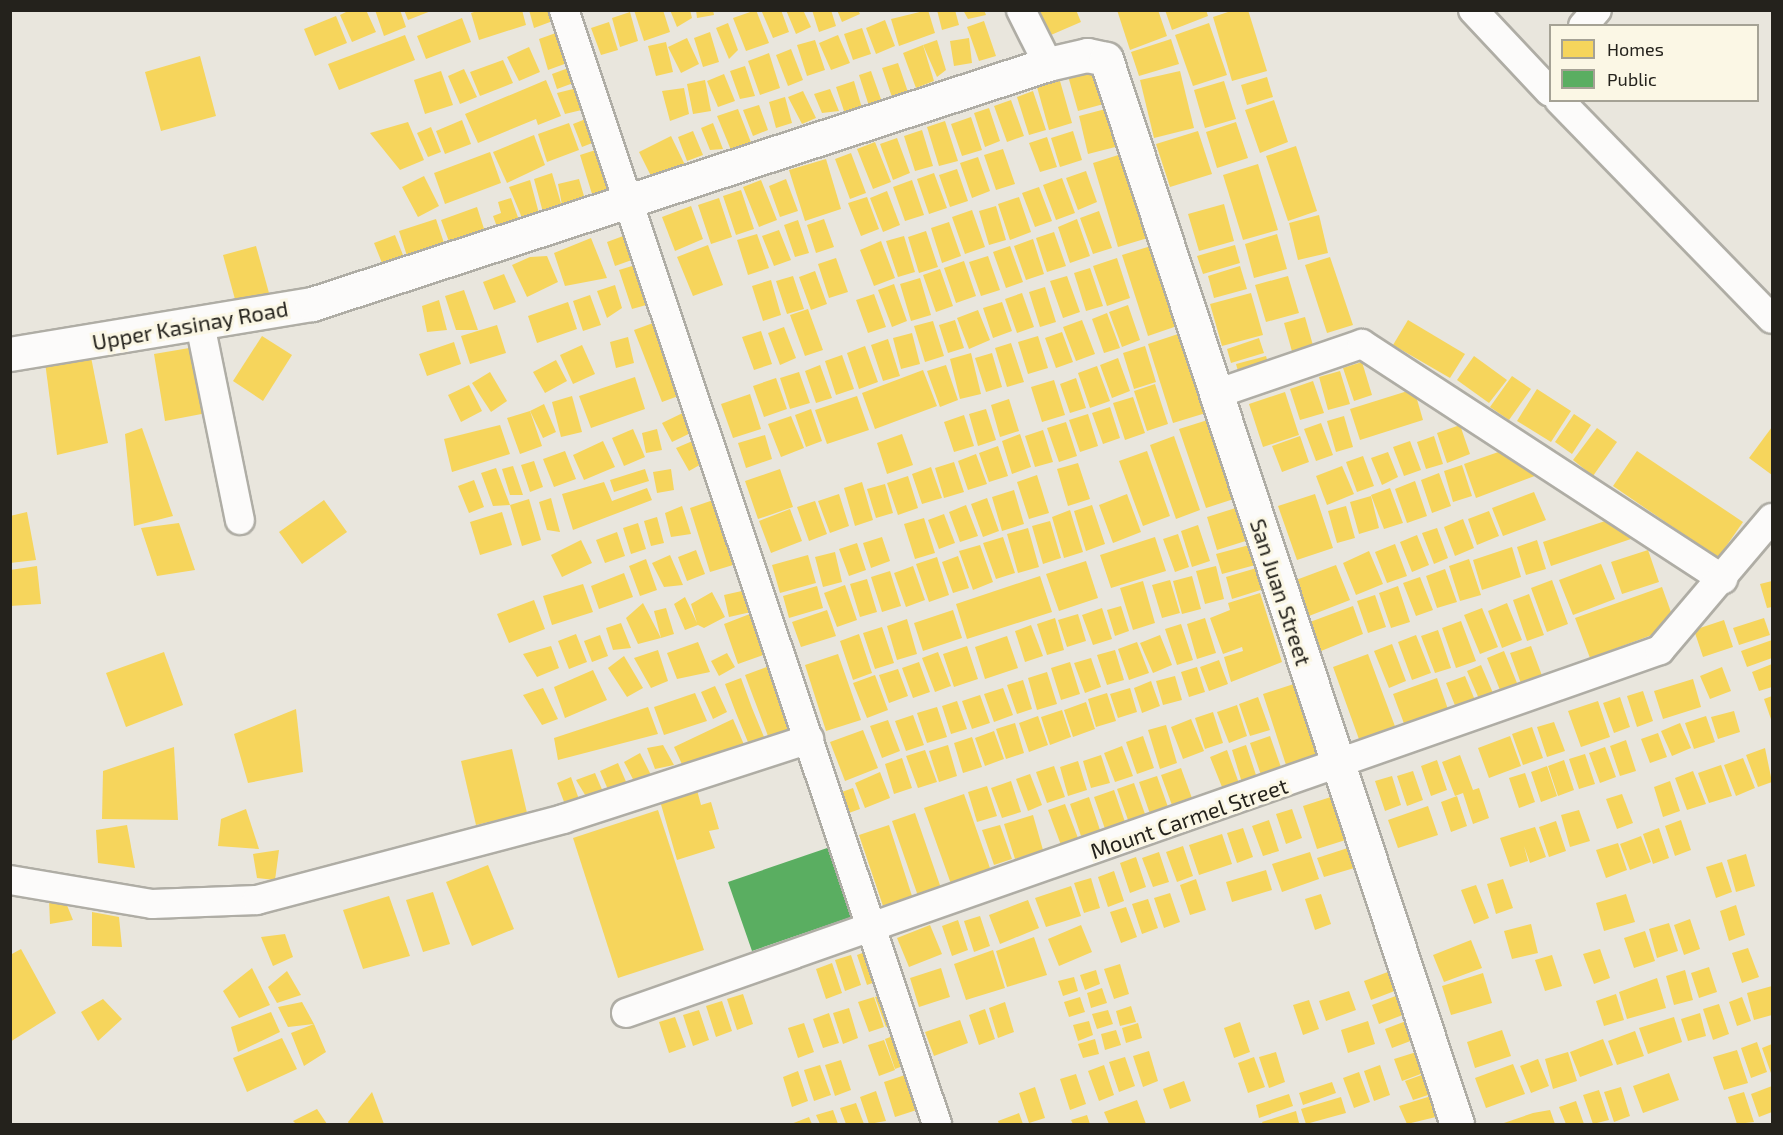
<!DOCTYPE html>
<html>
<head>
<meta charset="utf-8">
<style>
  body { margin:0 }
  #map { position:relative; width:1783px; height:1135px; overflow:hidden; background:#e9e6dd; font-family:"Exo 2",sans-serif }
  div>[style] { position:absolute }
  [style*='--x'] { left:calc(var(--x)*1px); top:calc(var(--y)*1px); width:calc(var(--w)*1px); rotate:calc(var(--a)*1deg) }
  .homes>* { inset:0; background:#f6d55c }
  .public>* { inset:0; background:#5aae61 }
  .roads { filter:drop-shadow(2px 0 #afada5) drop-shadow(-2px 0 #afada5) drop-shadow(0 2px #afada5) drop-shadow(0 -2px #afada5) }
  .minor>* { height:28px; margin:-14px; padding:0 14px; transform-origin:14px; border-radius:14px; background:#fcfbfa }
  .tertiary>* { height:33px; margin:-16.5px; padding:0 16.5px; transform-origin:16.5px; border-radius:16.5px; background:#fcfbfa }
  span { translate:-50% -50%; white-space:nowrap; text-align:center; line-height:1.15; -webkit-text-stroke:6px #fbf7e5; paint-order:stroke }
  .street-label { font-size:22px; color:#24221c }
  .frame { position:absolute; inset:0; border:12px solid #24221c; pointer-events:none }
  .legend { position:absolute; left:1549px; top:24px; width:210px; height:78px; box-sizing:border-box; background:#fbf7e5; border:2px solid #a5a295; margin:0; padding:8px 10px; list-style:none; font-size:18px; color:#24221c }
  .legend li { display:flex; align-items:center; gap:12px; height:30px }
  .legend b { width:30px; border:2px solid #a5a295 }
</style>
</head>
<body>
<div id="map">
  <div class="homes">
    <i style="clip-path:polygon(350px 10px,366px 10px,376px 32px,352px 42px,340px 15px)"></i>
    <i style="clip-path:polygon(375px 10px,400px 10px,406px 27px,384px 36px)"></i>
    <i style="clip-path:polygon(404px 10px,431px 10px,431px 11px,408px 20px)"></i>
    <i style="clip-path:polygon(480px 10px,522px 10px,526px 25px,479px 40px,471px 13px)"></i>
    <i style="clip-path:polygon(529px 10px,567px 10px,569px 15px,534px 28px)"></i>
    <i style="clip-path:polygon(634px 10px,663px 10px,670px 32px,644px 41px)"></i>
    <i style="clip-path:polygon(670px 10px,690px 10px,692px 18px,677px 27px)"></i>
    <i style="clip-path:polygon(696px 10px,713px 10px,714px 15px,697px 18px)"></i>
    <i style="clip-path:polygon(756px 10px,769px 43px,746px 51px,733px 18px)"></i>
    <i style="clip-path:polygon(781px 10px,789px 32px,773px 38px,762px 12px)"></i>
    <i style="clip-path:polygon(786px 10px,803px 10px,811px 27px,796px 34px)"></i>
    <i style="clip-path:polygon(812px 10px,831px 10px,836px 26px,819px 32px)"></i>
    <i style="clip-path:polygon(837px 10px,858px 10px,860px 14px,842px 22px)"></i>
    <i style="clip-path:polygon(928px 10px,935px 33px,899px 46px,891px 19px)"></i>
    <i style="clip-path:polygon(937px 10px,955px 10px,959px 25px,942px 30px)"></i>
    <i style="clip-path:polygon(963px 10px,984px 10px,986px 15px,968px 19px)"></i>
    <i style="clip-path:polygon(1032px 10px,1076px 10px,1081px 22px,1044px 38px)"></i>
    <i style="clip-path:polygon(1117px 10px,1158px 10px,1167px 36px,1130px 50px)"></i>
    <i style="clip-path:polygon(1165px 10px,1206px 10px,1208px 16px,1172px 30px)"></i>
    <i style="clip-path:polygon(1234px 10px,1248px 10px,1267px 71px,1232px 81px,1213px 17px)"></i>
    <i style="clip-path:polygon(630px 12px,638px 41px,620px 47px,612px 18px)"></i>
    <i style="clip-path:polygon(336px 16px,347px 43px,315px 56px,304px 29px)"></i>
    <i style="clip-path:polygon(462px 18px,471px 42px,426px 59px,417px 36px)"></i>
    <i style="clip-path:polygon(885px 20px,895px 46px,876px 54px,866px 28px)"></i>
    <i style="clip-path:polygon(984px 21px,996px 56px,979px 61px,967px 27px)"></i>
    <i style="clip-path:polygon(609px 22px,618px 50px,601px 55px,591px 28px)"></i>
    <i style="clip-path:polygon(728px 23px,738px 50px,729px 59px,716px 28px)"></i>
    <i style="clip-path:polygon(1209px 23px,1227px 75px,1193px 86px,1175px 35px)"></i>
    <i style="clip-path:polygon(570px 28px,581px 58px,548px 70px,539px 39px)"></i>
    <i style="clip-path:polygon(862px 28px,871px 54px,853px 60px,844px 34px)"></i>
    <i style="clip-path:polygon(710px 32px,719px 62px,703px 67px,694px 38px)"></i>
    <i style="clip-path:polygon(405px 35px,415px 60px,339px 90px,328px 64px)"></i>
    <i style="clip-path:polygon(838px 35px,850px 63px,831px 70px,819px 43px)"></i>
    <i style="clip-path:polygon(687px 38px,699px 64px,681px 73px,668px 47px)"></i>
    <i style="clip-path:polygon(969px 38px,972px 63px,954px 66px,950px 41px)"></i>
    <i style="clip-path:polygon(1171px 39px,1179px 64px,1139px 76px,1131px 52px)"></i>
    <i style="clip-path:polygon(815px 40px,825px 70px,807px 76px,797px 45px)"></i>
    <i style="clip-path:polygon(937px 40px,946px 70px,937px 77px,923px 45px)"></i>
    <i style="clip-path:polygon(666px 42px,673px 72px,656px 76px,648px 46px)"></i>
    <i style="clip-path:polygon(923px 45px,934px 81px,916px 88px,903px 53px)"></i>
    <i style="clip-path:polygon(529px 47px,540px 72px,519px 81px,507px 57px)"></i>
    <i style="clip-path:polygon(791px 49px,803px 80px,788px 86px,776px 55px)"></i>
    <i style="clip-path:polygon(769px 53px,780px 88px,760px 95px,748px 61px)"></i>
    <i style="clip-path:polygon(200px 56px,216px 116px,161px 131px,145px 72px)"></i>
    <i style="clip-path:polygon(503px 60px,513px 83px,480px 96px,470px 72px)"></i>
    <i style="clip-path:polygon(582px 63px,587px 78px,557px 89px,552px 74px)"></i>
    <i style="clip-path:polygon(898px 63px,908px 92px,892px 97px,882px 68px)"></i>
    <i style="clip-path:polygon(745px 66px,755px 96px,740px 99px,730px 71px)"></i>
    <i style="clip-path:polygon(1101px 66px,1111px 102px,1078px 111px,1068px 76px)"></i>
    <i style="clip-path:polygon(464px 69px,477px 97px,460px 104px,448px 76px)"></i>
    <i style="clip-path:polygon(441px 71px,453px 105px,425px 114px,414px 80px)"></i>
    <i style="clip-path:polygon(871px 71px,882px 102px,869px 106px,859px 75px)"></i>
    <i style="clip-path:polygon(1180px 71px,1194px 128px,1154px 138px,1140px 80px)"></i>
    <i style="clip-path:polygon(724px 74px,735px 101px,718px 107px,707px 81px)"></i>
    <i style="clip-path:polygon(1267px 77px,1273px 97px,1247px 105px,1241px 85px)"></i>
    <i style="clip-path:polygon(546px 80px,561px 116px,538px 125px,536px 119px,478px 143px,465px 114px)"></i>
    <i style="clip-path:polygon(705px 80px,711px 111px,693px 114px,687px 84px)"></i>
    <i style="clip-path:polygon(854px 81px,862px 108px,845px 114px,836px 87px)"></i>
    <i style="clip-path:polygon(1060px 81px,1072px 123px,1049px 130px,1037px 87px)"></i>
    <i style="clip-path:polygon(1224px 81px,1236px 119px,1205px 128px,1194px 90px)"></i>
    <i style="clip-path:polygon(593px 84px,598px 106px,565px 114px,557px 93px)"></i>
    <i style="clip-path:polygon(684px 88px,689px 114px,670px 121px,662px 91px)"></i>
    <i style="clip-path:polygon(830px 89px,839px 111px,822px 113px,814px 94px)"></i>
    <i style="clip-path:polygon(803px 91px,816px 118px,802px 124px,788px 97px)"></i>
    <i style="clip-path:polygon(1033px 91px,1046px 130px,1029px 135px,1017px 97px)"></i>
    <i style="clip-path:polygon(785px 97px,792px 123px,776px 128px,769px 102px)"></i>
    <i style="clip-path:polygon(1011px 100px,1024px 136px,1007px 142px,994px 106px)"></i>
    <i style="clip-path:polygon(1274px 100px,1288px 142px,1260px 153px,1245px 110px)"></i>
    <i style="clip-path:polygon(759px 105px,768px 130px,753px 136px,743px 110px)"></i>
    <i style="clip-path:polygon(1113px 107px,1123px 145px,1088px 154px,1079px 116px)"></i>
    <i style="clip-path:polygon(989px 108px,1000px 141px,985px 147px,974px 113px)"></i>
    <i style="clip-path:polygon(738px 109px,752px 145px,731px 150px,717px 116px)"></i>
    <i style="clip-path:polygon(601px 113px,610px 136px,582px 147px,573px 124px)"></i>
    <i style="clip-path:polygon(971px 117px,982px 150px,962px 156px,951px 124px)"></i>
    <i style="clip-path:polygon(462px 120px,471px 144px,445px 154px,436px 131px)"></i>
    <i style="clip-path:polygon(945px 121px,958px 161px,939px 166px,927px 127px)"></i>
    <i style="clip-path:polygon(408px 122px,424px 160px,400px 170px,370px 133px)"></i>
    <i style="clip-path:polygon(1236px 122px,1248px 158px,1217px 168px,1206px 132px)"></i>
    <i style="clip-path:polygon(569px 123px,579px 150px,547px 162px,538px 134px)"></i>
    <i style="clip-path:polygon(713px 123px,723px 149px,710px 150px,701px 128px)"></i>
    <i style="clip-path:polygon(431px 127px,441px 152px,428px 157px,417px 133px)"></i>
    <i style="clip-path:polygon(922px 130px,933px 166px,915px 171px,904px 136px)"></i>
    <i style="clip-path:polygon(693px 131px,703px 155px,687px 161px,678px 137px)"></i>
    <i style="clip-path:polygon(1073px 131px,1082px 160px,1060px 167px,1051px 138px)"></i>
    <i style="clip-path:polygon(1198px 131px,1212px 174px,1170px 187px,1156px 144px)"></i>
    <i style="clip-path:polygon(534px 135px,545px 165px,507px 183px,493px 152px)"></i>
    <i style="clip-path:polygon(671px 136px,685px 165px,653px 180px,639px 152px)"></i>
    <i style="clip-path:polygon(1047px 137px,1057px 167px,1040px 172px,1029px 143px)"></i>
    <i style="clip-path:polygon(897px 138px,910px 173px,893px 180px,880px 144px)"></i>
    <i style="clip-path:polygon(875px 142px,891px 182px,873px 189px,857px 149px)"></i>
    <i style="clip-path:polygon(611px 145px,623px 185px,592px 194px,580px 155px)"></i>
    <i style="clip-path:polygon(1296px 146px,1317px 211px,1288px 221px,1266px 156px)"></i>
    <i style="clip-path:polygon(1003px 149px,1015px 184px,996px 190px,984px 155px)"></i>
    <i style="clip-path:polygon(1131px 151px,1151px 237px,1118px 247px,1093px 163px)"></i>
    <i style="clip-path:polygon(490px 152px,501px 183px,445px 204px,434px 173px)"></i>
    <i style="clip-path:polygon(851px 153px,866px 193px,850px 199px,835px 159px)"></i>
    <i style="clip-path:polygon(978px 157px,990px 191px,972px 198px,960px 163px)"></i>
    <i style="clip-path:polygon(826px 159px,841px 209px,805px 221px,789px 170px)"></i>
    <i style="clip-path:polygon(1258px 164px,1278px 230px,1243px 240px,1223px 175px)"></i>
    <i style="clip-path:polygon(957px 169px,968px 201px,950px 207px,939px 175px)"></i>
    <i style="clip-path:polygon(1086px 171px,1097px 202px,1078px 210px,1066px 178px)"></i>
    <i style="clip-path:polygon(552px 173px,563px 210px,544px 216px,534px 179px)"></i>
    <i style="clip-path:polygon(934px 173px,947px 208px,929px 214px,917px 179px)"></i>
    <i style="clip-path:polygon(424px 176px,439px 206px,418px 217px,402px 187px)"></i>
    <i style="clip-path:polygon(1062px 178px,1075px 213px,1056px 220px,1043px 185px)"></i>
    <i style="clip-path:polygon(579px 179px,586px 203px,563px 210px,558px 184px)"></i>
    <i style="clip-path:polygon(786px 179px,798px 211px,780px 217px,769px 186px)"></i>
    <i style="clip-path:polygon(530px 180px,540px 217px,525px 225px,509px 187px)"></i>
    <i style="clip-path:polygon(761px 180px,777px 220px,759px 227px,743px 187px)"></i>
    <i style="clip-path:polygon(912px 180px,924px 215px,905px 221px,893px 187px)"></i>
    <i style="clip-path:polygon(1039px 187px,1052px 221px,1035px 227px,1022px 193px)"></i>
    <i style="clip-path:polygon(741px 190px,754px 229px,736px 235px,723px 196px)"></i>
    <i style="clip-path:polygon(887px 191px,900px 225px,883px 232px,870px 198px)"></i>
    <i style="clip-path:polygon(867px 197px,879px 229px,861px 236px,848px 203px)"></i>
    <i style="clip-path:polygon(1019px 197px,1031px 232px,1010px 240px,998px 204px)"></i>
    <i style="clip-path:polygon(511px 198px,523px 231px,501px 238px,493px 216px,501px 213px,498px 202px)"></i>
    <i style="clip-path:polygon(719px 198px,732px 237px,711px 244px,698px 205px)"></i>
    <i style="clip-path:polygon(1224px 204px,1234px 241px,1199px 251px,1188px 214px)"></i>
    <i style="clip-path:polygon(691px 206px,703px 239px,675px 251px,662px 217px)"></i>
    <i style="clip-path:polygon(996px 206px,1006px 240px,989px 245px,979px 211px)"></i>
    <i style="clip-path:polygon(477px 207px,486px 235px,451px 247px,441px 220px)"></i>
    <i style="clip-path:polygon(972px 210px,985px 247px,965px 254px,952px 217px)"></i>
    <i style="clip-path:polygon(1099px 211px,1112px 248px,1093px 254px,1080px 218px)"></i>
    <i style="clip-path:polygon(1319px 215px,1328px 253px,1298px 260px,1289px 223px)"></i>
    <i style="clip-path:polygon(436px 219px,445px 246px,408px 259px,399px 231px)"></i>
    <i style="clip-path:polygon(824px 219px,834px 247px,816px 253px,807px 225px)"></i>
    <i style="clip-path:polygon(1077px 219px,1090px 256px,1070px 263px,1058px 227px)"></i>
    <i style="clip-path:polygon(798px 220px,809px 253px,795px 257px,784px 225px)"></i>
    <i style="clip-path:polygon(949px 222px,961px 256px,942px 263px,931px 228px)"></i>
    <i style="clip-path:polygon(779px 230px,791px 260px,774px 266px,762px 236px)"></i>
    <i style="clip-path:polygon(926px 231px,938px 267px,919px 273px,908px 237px)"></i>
    <i style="clip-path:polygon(634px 232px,643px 256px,615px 266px,607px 242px)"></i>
    <i style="clip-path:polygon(1054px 232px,1066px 266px,1047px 272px,1036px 238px)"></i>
    <i style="clip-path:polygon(757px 234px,769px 268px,748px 275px,737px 240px)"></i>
    <i style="clip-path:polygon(1277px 234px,1287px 269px,1254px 278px,1245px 244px)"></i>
    <i style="clip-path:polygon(395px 235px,407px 265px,386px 273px,374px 243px)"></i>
    <i style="clip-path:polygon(904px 236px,915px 272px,898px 277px,886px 241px)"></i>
    <i style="clip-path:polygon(591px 238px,607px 278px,565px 286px,554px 253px)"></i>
    <i style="clip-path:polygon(1033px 239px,1044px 274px,1026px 280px,1014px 246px)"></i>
    <i style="clip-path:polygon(881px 241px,895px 278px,874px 286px,860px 250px)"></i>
    <i style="clip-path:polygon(708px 245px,723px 285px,693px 296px,677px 257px)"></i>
    <i style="clip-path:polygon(1154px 245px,1180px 325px,1148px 336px,1122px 255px)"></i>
    <i style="clip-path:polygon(1235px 245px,1240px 263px,1203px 274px,1197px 256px)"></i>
    <i style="clip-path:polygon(256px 246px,269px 293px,236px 303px,223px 255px)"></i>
    <i style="clip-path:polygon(1010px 246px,1023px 282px,1006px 288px,993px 252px)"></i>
    <i style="clip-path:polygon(547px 256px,558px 282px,527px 297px,512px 265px,530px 257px)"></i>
    <i style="clip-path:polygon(988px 256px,1000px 290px,981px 296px,969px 262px)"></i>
    <i style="clip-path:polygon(1330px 257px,1353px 325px,1327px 333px,1305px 265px)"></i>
    <i style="clip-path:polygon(836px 258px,848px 292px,829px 298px,818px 264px)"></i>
    <i style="clip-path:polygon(1117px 258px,1130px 298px,1107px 306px,1093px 266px)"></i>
    <i style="clip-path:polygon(964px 261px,976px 296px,956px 303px,944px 268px)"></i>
    <i style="clip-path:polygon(645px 262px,657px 302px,632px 309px,619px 270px)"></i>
    <i style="clip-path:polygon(1240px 266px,1247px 289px,1214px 298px,1208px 276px)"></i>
    <i style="clip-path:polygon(1090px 268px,1103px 306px,1086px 311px,1074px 273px)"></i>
    <i style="clip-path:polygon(940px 269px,953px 306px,936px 312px,923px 275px)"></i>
    <i style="clip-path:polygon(815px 271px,827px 304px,811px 310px,799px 277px)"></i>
    <i style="clip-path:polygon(504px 274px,516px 302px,494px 310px,483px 282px)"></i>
    <i style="clip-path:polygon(793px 276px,804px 309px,787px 314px,776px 281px)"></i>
    <i style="clip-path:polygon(1067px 276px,1080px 312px,1063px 318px,1050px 281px)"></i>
    <i style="clip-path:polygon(1288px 276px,1299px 313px,1266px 322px,1255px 285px)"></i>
    <i style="clip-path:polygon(920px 278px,931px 315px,911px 321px,900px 284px)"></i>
    <i style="clip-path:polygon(771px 280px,781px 315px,763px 321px,752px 286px)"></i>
    <i style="clip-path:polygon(894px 284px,907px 321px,892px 327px,878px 290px)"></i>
    <i style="clip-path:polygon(615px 285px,622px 308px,607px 318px,597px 291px)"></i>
    <i style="clip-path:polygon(1045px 287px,1056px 322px,1040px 327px,1029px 292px)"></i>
    <i style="clip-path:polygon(464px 290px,478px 330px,456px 330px,445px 296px)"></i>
    <i style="clip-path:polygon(1022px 293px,1034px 327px,1017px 333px,1005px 299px)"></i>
    <i style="clip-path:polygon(1251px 293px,1263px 335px,1222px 346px,1210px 304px)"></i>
    <i style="clip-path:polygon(874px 294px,886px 327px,868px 333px,856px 300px)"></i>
    <i style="clip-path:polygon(590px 295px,601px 325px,583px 331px,573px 301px)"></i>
    <i style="clip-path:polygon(439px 300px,447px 330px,427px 332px,422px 306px)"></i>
    <i style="clip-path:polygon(568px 302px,577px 329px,537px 343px,528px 316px)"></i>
    <i style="clip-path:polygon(1002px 302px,1012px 331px,993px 338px,983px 308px)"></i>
    <i style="clip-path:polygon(1128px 305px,1140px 340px,1122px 347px,1109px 312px)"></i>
    <i style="clip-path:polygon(808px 309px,823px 350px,805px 356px,790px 315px)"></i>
    <i style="clip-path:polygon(978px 310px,990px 340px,969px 349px,957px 318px)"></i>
    <i style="clip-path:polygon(1107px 313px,1120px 348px,1104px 353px,1092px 319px)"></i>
    <i style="clip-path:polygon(1305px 317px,1316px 356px,1295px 362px,1284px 323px)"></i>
    <i style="clip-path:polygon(664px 319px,692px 391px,662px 402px,634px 330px)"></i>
    <i style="clip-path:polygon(955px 320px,964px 348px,948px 353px,939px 325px)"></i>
    <i style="clip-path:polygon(1082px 320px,1095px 354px,1076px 361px,1063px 327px)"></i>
    <i style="clip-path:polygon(1408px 320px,1465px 354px,1450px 378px,1393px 345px)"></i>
    <i style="clip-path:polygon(933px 321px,944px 356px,925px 362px,914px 326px)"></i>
    <i style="clip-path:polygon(497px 325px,506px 353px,470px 364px,461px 336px)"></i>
    <i style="clip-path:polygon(784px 327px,796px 358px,780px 365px,768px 333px)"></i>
    <i style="clip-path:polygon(761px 331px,772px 364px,754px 370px,742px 337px)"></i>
    <i style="clip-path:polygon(1062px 332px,1073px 362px,1056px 368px,1045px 338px)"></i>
    <i style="clip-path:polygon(1184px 332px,1209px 412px,1173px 423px,1148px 344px)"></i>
    <i style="clip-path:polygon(912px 333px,920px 364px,901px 369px,893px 338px)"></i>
    <i style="clip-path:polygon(262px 336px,292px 355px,263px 401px,233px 381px)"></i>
    <i style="clip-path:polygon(1038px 336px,1048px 368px,1028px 374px,1018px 342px)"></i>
    <i style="clip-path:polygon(628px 337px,634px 363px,616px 368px,610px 342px)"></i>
    <i style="clip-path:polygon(1259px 338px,1264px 353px,1231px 363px,1227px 349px)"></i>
    <i style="clip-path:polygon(888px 339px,900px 376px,883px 381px,871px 345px)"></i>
    <i style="clip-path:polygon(88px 342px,108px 443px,57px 455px,44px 354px)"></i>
    <i style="clip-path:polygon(454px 342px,461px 364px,427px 376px,419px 354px)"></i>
    <i style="clip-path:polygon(1011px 343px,1024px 382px,1007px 387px,995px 348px)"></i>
    <i style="clip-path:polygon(582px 345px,595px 374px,573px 384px,560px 355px)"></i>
    <i style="clip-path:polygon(201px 346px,212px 412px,165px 421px,154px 354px)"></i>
    <i style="clip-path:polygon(865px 346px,878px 382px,859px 389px,847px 353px)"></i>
    <i style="clip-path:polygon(1145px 346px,1156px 382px,1134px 389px,1123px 353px)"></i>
    <i style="clip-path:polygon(971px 353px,981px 394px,960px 399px,950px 359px)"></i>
    <i style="clip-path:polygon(992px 353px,1002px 387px,986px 392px,975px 358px)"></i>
    <i style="clip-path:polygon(842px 355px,854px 389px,836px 395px,825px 361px)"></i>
    <i style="clip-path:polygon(1266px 356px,1271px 373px,1241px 382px,1236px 364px)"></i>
    <i style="clip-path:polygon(1474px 356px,1507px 380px,1489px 403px,1457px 380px)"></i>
    <i style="clip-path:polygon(1118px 358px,1130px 391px,1112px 398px,1100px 365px)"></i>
    <i style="clip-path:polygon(556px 360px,567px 381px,545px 393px,533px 372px)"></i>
    <i style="clip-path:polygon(1362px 362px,1372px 395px,1354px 401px,1343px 368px)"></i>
    <i style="clip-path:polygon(820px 365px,832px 398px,816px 403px,805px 371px)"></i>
    <i style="clip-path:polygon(946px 365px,958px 400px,940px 407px,927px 371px)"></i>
    <i style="clip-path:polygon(1097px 366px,1110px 401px,1090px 408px,1078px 373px)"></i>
    <i style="clip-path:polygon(923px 370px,937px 406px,875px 429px,862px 393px)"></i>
    <i style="clip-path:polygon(1340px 371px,1350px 404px,1328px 410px,1319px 377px)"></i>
    <i style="clip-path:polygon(490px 372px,507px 401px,491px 412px,472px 383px)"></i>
    <i style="clip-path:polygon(799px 372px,810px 403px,790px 409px,780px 378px)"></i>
    <i style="clip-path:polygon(1512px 376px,1531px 389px,1509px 420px,1490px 407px)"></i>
    <i style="clip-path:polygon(635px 377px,645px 409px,591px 428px,579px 396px)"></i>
    <i style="clip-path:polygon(776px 378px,787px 409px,764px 417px,753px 386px)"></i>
    <i style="clip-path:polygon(1076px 378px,1086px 408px,1070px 413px,1060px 384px)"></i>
    <i style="clip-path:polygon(1054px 380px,1065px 415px,1042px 422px,1031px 387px)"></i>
    <i style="clip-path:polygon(1313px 381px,1324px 413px,1300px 420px,1290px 389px)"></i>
    <i style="clip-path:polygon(1155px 384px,1168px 424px,1147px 431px,1134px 391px)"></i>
    <i style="clip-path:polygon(469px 385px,482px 411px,461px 422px,448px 395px)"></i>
    <i style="clip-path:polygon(1414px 389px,1423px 420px,1360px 440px,1350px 409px)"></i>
    <i style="clip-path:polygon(1537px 389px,1571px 411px,1551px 442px,1517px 421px)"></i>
    <i style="clip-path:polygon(1285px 392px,1299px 435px,1263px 447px,1249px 404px)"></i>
    <i style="clip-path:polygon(750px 394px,761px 429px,733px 438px,721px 404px)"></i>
    <i style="clip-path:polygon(572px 396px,582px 432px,561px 437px,552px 402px)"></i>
    <i style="clip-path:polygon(857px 396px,869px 430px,827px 444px,815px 410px)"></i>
    <i style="clip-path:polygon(1133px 397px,1145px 433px,1125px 440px,1113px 403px)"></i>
    <i style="clip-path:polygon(1009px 399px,1019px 431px,1000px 437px,991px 405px)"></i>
    <i style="clip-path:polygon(544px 404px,556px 432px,543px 438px,530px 411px)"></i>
    <i style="clip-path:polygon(1110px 407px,1120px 438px,1103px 444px,1092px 413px)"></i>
    <i style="clip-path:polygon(691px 409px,701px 428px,672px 442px,662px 423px)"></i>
    <i style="clip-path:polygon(811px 409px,822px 441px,806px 447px,795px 415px)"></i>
    <i style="clip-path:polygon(986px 409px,996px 440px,978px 446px,969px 414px)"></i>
    <i style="clip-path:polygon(530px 411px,542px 446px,520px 454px,507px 418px)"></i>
    <i style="clip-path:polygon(1088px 414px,1098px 446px,1080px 452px,1069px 420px)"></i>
    <i style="clip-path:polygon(1574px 414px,1591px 425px,1572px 454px,1555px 442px)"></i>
    <i style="clip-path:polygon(964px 415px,974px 446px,954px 452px,944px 422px)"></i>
    <i style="clip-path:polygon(791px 416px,804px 448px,781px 457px,768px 424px)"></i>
    <i style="clip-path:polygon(1344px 416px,1353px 447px,1336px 452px,1327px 421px)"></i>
    <i style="clip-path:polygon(1214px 418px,1240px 497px,1206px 508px,1179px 429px)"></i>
    <i style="clip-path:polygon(1066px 422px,1077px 456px,1059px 462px,1047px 428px)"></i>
    <i style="clip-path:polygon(1321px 423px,1333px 455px,1316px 461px,1304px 429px)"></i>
    <i style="clip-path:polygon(500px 425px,510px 454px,452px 472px,444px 439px)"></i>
    <i style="clip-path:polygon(1460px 425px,1470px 454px,1447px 463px,1437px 433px)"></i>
    <i style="clip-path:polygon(1772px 427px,1772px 475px,1749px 458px)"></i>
    <i style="clip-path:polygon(142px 428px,173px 516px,134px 526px,125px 434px)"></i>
    <i style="clip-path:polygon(1597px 428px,1617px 442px,1593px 476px,1573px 460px)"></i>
    <i style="clip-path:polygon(633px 429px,645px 457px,624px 466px,612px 438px)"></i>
    <i style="clip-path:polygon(657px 429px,662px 450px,646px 453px,642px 433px)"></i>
    <i style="clip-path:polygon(1043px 430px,1053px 462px,1035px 467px,1025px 436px)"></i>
    <i style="clip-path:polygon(902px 434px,913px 465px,887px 474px,877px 443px)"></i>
    <i style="clip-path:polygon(1020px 434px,1031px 467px,1012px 474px,1002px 441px)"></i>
    <i style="clip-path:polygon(765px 435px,772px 459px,746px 468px,738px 443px)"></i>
    <i style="clip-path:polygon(1174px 436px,1200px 510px,1176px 519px,1150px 445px)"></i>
    <i style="clip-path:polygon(1300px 436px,1309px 462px,1282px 472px,1272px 446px)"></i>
    <i style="clip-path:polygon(1434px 436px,1443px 464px,1426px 469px,1417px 442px)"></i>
    <i style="clip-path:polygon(702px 437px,712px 458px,689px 471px,676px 448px)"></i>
    <i style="clip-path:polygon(603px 441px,615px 467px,584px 480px,573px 455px)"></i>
    <i style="clip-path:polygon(1410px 441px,1421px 470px,1404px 476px,1393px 447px)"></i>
    <i style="clip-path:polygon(998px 446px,1008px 476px,989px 482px,979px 453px)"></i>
    <i style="clip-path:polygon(1507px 449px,1540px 474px,1476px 498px,1464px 464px)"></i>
    <i style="clip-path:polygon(565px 451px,576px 479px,554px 487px,543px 459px)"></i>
    <i style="clip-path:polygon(1147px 451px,1170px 516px,1143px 526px,1119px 461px)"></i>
    <i style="clip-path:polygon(1637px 451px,1743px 522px,1718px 558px,1613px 486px)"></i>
    <i style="clip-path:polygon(1388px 452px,1398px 477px,1382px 485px,1371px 458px)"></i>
    <i style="clip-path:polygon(976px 454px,987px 484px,968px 490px,958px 461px)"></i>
    <i style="clip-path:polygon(1363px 456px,1374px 486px,1357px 492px,1346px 462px)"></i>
    <i style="clip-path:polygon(534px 461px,543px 487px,530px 492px,521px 465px)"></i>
    <i style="clip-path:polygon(954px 462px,964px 492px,944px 498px,935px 468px)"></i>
    <i style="clip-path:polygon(1078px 463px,1090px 499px,1068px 506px,1057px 469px)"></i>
    <i style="clip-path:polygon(1462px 465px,1472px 496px,1453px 502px,1444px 471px)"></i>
    <i style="clip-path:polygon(513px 466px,523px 495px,510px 495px,502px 469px)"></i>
    <i style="clip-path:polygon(1342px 466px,1354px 494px,1327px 505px,1316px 476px)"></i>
    <i style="clip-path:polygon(931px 467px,942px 498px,922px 504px,912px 474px)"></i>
    <i style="clip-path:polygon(496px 468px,510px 505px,493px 506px,481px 473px)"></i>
    <i style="clip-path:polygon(645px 469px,649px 481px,614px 492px,610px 480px)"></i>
    <i style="clip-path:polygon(671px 469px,674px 490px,657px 493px,653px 472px)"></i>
    <i style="clip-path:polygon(780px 469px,793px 507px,758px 519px,745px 481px)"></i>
    <i style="clip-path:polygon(1439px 473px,1451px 506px,1432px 513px,1421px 480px)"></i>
    <i style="clip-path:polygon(1037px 475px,1049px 513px,1029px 519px,1017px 482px)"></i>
    <i style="clip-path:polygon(908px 476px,918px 508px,898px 515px,887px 483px)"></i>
    <i style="clip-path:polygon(474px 480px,484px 507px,469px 513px,458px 486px)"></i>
    <i style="clip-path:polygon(1415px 481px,1427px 516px,1407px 523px,1395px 489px)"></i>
    <i style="clip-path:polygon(604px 482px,612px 501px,647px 488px,652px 500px,573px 530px,562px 494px)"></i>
    <i style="clip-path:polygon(862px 482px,873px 520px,855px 526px,844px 488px)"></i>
    <i style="clip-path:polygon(885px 484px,893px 513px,876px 518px,867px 489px)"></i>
    <i style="clip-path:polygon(1390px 488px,1403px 523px,1384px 529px,1371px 495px)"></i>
    <i style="clip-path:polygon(1014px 490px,1024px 524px,1002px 531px,992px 497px)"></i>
    <i style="clip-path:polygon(1534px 492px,1546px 520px,1503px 536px,1492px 508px)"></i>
    <i style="clip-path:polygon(839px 494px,849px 526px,830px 533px,818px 501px)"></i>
    <i style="clip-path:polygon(1127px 494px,1141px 532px,1113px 543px,1099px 505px)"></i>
    <i style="clip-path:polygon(1315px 494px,1333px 548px,1297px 560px,1278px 506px)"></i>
    <i style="clip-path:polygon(1371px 496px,1379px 528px,1359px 534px,1350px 502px)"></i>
    <i style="clip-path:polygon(722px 497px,743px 562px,710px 572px,690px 508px)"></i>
    <i style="clip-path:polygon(551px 498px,560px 532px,547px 530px,539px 502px)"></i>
    <i style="clip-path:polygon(987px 498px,999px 531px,983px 537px,971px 504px)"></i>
    <i style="clip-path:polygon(529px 499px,541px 540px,522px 546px,510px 505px)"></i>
    <i style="clip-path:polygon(324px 500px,347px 532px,302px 564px,279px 532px)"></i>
    <i style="clip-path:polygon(815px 501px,827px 534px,809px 541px,797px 507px)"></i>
    <i style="clip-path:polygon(966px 505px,978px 536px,960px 542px,949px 512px)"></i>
    <i style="clip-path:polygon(1092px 505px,1105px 544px,1086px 551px,1074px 511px)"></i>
    <i style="clip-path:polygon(682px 506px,691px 534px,671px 537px,665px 513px)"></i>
    <i style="clip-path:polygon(1242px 506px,1252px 539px,1217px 550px,1207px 517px)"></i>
    <i style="clip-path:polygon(1346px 506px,1355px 538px,1337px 543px,1328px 511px)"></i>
    <i style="clip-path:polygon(790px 509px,802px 541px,771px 553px,759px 521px)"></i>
    <i style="clip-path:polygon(1070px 510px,1083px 552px,1064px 558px,1052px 517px)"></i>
    <i style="clip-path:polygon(1489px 511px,1499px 536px,1477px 545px,1468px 519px)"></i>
    <i style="clip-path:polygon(27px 512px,36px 560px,10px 563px,10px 516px)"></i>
    <i style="clip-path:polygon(502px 512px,512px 545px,480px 555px,470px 522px)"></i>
    <i style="clip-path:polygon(944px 514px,955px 543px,939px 549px,928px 520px)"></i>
    <i style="clip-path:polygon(657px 517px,664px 543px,651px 546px,644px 521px)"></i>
    <i style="clip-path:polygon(924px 518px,935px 553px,915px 559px,904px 524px)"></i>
    <i style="clip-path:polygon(1463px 519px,1474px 548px,1455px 556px,1444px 527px)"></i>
    <i style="clip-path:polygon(1611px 519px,1631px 539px,1551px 566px,1543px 542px)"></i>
    <i style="clip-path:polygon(1050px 521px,1061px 558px,1043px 564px,1032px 526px)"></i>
    <i style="clip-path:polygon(179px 523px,195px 570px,157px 576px,141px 528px)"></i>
    <i style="clip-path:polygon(638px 523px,646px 549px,631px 554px,623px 528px)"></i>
    <i style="clip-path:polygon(1198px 525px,1210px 561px,1192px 567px,1181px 531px)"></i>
    <i style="clip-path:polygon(1028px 528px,1039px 567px,1018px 573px,1007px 534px)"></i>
    <i style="clip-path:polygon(1437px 528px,1448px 558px,1434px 564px,1422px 533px)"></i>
    <i style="clip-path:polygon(617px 532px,625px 556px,605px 563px,596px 540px)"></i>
    <i style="clip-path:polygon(1178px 534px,1189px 567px,1175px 572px,1163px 539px)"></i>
    <i style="clip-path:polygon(1417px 535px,1429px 565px,1412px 572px,1400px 542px)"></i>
    <i style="clip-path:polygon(882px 537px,890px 561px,871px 568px,863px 543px)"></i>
    <i style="clip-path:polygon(1003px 537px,1015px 573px,996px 579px,983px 543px)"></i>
    <i style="clip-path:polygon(1155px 537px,1166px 571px,1111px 588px,1100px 555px)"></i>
    <i style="clip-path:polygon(581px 540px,592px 563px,562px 577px,551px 555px)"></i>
    <i style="clip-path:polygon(1537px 540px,1546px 569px,1526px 575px,1517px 547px)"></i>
    <i style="clip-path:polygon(857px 543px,866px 570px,849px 576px,839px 549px)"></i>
    <i style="clip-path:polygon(1253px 544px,1259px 564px,1222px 574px,1216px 554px)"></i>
    <i style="clip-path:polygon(1395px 544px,1407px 576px,1387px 583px,1375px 552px)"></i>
    <i style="clip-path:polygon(980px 545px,993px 582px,973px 590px,959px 551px)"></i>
    <i style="clip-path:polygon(1512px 547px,1521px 577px,1482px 590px,1473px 560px)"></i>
    <i style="clip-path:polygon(696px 550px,705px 574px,687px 581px,678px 557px)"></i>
    <i style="clip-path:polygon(1648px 550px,1659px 582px,1622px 594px,1611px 562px)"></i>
    <i style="clip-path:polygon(1369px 551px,1383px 584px,1356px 595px,1343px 563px)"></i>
    <i style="clip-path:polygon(835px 552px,842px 582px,823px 587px,815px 557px)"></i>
    <i style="clip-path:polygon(670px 555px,683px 585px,664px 587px,652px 563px)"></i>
    <i style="clip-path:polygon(808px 555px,816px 583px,780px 593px,772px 565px)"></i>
    <i style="clip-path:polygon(958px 556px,969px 588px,953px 593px,942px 562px)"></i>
    <i style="clip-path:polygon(937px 557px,949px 595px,929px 602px,916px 564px)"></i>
    <i style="clip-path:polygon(646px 559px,657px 590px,640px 596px,629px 566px)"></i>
    <i style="clip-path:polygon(1469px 559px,1481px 595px,1460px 601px,1449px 566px)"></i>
    <i style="clip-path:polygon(1086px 561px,1098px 598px,1059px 611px,1046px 574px)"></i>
    <i style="clip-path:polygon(1601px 564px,1615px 599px,1573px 615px,1559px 580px)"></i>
    <i style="clip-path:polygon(1336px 565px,1350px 600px,1309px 616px,1296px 580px)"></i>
    <i style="clip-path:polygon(37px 566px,41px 604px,10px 606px,10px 570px)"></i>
    <i style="clip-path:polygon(913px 566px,925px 600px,906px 607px,894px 573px)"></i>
    <i style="clip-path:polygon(1216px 566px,1224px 599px,1205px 604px,1196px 571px)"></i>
    <i style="clip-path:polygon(1260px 567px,1267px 588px,1232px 599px,1226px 577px)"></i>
    <i style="clip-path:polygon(1445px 569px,1457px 602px,1437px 608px,1426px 576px)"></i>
    <i style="clip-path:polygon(890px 571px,901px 606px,882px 612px,871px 577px)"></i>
    <i style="clip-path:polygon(624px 573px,633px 597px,599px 609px,591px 586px)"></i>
    <i style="clip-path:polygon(1040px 576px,1052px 612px,967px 639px,956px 604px)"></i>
    <i style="clip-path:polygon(1192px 576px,1201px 609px,1182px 614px,1173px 581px)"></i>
    <i style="clip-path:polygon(1420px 577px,1433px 610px,1416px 616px,1403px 583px)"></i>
    <i style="clip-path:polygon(867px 579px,877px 612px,860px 617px,850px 584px)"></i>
    <i style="clip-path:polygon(1170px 580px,1180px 613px,1162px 618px,1152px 585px)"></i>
    <i style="clip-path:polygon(1552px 580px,1568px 624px,1547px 632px,1531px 588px)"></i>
    <i style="clip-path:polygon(1143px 581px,1155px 623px,1133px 630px,1120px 588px)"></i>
    <i style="clip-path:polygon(1772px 581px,1772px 607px,1767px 608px,1760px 584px)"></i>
    <i style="clip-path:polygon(583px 584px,593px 612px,552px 625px,543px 596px)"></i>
    <i style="clip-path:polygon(845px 585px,857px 620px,837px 627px,824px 593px)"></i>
    <i style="clip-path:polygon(817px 586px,823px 608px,789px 618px,783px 596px)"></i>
    <i style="clip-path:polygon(1398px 586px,1410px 622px,1391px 628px,1379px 593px)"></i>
    <i style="clip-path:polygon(1662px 587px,1676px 626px,1590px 658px,1575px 618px)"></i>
    <i style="clip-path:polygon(755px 588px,775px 651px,738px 664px,724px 624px,760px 610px,729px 617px,724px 595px)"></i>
    <i style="clip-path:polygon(712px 592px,725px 617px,704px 628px,698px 625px,685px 630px,674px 604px,685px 597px,697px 623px,691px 604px)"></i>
    <i style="clip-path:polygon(1260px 593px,1282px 662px,1231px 682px,1224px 657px,1243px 651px,1242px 647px,1223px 654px,1210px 618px,1230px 610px,1228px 603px)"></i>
    <i style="clip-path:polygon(1529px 594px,1544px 635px,1527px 641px,1513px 600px)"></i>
    <i style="clip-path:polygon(1375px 595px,1386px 627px,1368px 633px,1357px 601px)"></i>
    <i style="clip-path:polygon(534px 600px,545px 629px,509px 643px,497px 614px)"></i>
    <i style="clip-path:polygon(643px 603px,661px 638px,638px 644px,626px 618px)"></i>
    <i style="clip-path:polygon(1507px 603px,1522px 640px,1502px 648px,1488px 611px)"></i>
    <i style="clip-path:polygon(1121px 606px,1129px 631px,1115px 636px,1107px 610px)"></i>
    <i style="clip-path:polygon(1353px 606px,1363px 634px,1321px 651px,1310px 622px)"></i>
    <i style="clip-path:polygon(666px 608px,674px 634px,661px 638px,654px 611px)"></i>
    <i style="clip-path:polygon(1102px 608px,1112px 639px,1093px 645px,1082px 615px)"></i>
    <i style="clip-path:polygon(1482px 608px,1498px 647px,1480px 654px,1464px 615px)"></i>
    <i style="clip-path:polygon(827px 610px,836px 636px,801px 647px,792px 622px)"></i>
    <i style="clip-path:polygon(953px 610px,962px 638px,923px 651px,914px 623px)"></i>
    <i style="clip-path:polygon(1078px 614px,1086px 641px,1067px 647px,1058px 620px)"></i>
    <i style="clip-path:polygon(1055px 618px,1064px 650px,1047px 655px,1037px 624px)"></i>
    <i style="clip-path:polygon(1205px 618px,1216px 653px,1197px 659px,1187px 624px)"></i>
    <i style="clip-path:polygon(1764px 618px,1770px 635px,1739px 645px,1733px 628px)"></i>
    <i style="clip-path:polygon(907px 619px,917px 654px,897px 660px,887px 626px)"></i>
    <i style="clip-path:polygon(1724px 620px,1733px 647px,1703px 657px,1694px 630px)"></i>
    <i style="clip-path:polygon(1461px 621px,1476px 661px,1456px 668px,1442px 628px)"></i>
    <i style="clip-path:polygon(621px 623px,631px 648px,613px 650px,606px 628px)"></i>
    <i style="clip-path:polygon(1181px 624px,1193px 660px,1177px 665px,1165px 629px)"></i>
    <i style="clip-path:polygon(1031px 625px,1043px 656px,1025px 662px,1015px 631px)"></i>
    <i style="clip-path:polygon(882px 627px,894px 663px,875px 669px,863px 633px)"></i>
    <i style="clip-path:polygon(1438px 630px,1451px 668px,1435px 673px,1421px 636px)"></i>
    <i style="clip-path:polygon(576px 634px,587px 662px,569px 669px,558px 641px)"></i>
    <i style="clip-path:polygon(859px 634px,872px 673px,853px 680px,840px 641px)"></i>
    <i style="clip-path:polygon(600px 635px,608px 656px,592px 662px,584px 641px)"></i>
    <i style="clip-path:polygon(1160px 635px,1172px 665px,1153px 673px,1140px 643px)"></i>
    <i style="clip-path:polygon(1416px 635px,1431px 673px,1412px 680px,1398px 642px)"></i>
    <i style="clip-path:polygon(1007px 636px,1018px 668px,985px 679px,975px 647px)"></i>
    <i style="clip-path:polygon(1772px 640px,1772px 658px,1747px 667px,1741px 651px)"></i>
    <i style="clip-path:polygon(698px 642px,710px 672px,677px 679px,667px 653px)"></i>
    <i style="clip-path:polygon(1137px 642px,1149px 673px,1129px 680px,1118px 649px)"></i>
    <i style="clip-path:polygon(1392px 644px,1406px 681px,1389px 688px,1374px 651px)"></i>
    <i style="clip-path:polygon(551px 646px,559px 668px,537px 677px,523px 654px)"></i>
    <i style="clip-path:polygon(967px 646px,978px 679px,954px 687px,943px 654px)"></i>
    <i style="clip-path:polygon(1531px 646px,1544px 681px,1523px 689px,1510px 653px)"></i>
    <i style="clip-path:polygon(658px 650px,668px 681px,651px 688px,634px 658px)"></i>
    <i style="clip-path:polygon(1115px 650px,1124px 680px,1107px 685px,1097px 655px)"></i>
    <i style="clip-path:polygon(1504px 651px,1519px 688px,1502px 695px,1487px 658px)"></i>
    <i style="clip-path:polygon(164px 652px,183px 705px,126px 727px,106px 673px)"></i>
    <i style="clip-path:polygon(938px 652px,951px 686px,935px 692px,922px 658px)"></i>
    <i style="clip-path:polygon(727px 653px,735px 667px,719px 676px,711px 661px)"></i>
    <i style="clip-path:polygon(838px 654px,861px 720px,826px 731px,805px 665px)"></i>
    <i style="clip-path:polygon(1368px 654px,1396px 729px,1360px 742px,1333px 667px)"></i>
    <i style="clip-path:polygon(624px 656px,643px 688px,627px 697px,608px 668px)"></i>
    <i style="clip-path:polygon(1091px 658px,1101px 687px,1085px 693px,1074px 663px)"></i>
    <i style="clip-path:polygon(1219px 660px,1228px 684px,1209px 691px,1200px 667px)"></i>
    <i style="clip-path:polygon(919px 662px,930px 692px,913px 698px,902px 668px)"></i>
    <i style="clip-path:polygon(1070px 662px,1080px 694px,1061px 700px,1051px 668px)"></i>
    <i style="clip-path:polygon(775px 664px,801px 734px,771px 744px,745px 675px)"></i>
    <i style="clip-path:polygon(1772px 664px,1772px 687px,1759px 691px,1752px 672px)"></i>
    <i style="clip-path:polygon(1481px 665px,1496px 700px,1482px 706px,1467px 671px)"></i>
    <i style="clip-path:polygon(1197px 667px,1205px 692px,1189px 697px,1181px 672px)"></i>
    <i style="clip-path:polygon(1722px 667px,1731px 691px,1710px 699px,1700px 676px)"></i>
    <i style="clip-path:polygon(898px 669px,908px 696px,889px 703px,879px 675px)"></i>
    <i style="clip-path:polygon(593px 670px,607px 700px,565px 718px,554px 687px)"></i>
    <i style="clip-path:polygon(1047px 672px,1057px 704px,1037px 710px,1028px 678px)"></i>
    <i style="clip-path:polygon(875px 675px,888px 710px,867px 718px,853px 683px)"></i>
    <i style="clip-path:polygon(1175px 676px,1182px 700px,1163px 705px,1156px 681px)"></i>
    <i style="clip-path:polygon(1465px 676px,1477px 705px,1458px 713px,1446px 683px)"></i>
    <i style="clip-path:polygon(741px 678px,752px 708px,769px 749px,752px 752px,736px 713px,725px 684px)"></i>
    <i style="clip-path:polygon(1437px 678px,1449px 712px,1406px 729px,1393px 694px)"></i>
    <i style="clip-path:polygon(1693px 679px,1701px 707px,1663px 719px,1654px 691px)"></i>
    <i style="clip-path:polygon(1023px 680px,1032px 709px,1017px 714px,1007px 685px)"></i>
    <i style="clip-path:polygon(1151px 681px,1160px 706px,1142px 713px,1134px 688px)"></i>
    <i style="clip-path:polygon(1300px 682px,1324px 756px,1287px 768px,1263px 694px)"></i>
    <i style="clip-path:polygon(715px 686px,727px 712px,713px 719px,701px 692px)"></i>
    <i style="clip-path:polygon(543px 688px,558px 719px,542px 725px,523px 695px)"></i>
    <i style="clip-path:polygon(1003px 688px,1013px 715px,994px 722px,984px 694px)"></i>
    <i style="clip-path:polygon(1130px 688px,1137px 712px,1118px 718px,1110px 694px)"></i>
    <i style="clip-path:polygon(1643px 691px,1653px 721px,1637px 727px,1627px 696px)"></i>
    <i style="clip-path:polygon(695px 693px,707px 721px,664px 735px,654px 707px)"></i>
    <i style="clip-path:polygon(1107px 693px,1116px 721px,1096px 727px,1088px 699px)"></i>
    <i style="clip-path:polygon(980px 695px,990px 723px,972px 729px,962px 701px)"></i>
    <i style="clip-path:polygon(1772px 696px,1772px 722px,1764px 699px)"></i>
    <i style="clip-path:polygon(1258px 697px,1270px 730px,1250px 736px,1239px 704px)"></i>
    <i style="clip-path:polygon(1620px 697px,1630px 727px,1614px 733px,1603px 703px)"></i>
    <i style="clip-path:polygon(957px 701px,967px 729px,951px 734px,942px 706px)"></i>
    <i style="clip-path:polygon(1598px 701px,1610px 737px,1581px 747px,1568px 711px)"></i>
    <i style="clip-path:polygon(1086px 702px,1095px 729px,1073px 737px,1064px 710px)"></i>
    <i style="clip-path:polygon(1237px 705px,1247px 736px,1229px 743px,1217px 712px)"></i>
    <i style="clip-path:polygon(648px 707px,658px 734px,558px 760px,554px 738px)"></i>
    <i style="clip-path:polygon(937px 707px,947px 737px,927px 743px,917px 713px)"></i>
    <i style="clip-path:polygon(296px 709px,303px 772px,248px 783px,234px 734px)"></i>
    <i style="clip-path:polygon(1062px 710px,1071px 737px,1050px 745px,1041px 717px)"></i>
    <i style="clip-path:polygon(1734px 711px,1740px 732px,1718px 739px,1711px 717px)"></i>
    <i style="clip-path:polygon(1213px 712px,1223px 743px,1205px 749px,1195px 718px)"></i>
    <i style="clip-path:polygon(913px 715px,924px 745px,906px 751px,895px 721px)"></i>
    <i style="clip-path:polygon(1038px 716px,1048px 745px,1029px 752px,1019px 723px)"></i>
    <i style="clip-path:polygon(1706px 716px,1715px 742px,1694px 749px,1685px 723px)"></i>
    <i style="clip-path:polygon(733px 719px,748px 754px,687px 775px,674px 747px)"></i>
    <i style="clip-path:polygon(1191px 719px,1204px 751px,1183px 759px,1171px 727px)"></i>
    <i style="clip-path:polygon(888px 720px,900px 751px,882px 758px,870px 726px)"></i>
    <i style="clip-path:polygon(1554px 722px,1565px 751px,1547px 757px,1537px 727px)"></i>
    <i style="clip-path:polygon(1015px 723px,1024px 753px,1006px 759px,996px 729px)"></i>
    <i style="clip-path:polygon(1680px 723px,1691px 748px,1672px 756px,1661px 731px)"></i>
    <i style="clip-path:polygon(1166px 725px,1177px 763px,1160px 769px,1148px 730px)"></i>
    <i style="clip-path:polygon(1532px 727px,1543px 758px,1523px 765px,1512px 734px)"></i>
    <i style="clip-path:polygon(863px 730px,878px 768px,845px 781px,830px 742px)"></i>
    <i style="clip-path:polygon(994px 731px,1004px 759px,985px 766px,975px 738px)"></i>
    <i style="clip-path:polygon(1658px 733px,1667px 757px,1650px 763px,1641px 739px)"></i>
    <i style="clip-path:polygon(1143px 736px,1154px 768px,1137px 774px,1126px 742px)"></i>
    <i style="clip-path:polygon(1270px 736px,1282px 770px,1262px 778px,1250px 743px)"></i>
    <i style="clip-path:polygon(1510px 736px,1521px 766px,1489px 778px,1478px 748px)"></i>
    <i style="clip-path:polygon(972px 737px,982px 767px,963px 773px,954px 743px)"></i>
    <i style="clip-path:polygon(1626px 740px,1636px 771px,1620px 776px,1610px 746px)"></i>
    <i style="clip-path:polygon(663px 745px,674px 765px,655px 769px,647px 748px)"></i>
    <i style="clip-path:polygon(948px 745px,957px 776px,939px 782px,929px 751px)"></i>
    <i style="clip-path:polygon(1246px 745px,1257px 778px,1242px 783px,1232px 750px)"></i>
    <i style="clip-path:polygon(1122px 746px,1133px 776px,1115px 782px,1104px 753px)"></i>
    <i style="clip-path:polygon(174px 747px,178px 820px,102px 819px,103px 771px)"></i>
    <i style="clip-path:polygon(1605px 747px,1616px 777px,1600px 783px,1589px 753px)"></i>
    <i style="clip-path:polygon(1765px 748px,1772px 782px,1758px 787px,1746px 755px)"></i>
    <i style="clip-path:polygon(512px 749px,527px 813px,476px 825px,461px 761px)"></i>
    <i style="clip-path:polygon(925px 750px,937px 782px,918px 788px,906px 756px)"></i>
    <i style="clip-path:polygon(1227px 750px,1240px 786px,1224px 792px,1210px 757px)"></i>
    <i style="clip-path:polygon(640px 753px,651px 775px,635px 783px,624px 762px)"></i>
    <i style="clip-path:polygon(1585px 754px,1595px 784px,1579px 789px,1569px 759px)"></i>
    <i style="clip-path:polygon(1101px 755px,1110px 783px,1091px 788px,1083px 761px)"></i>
    <i style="clip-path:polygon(1460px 755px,1473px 790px,1479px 788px,1489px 818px,1473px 824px,1463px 793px,1455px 796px,1442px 762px)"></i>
    <i style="clip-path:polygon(902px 758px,912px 788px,894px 794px,885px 764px)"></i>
    <i style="clip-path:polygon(1743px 758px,1755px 788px,1736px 796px,1724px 765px)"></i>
    <i style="clip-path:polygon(1437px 760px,1447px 790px,1431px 796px,1421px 766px)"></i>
    <i style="clip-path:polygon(1564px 760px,1574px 790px,1558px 796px,1548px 766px)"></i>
    <i style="clip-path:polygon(1078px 761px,1087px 790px,1068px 796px,1060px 767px)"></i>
    <i style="clip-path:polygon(618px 763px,630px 791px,612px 799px,600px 771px)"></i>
    <i style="clip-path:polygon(1721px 765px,1732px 796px,1709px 803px,1698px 773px)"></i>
    <i style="clip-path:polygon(1054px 766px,1065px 797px,1047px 803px,1036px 772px)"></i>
    <i style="clip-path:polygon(1547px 766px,1557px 796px,1541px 802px,1531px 772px)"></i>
    <i style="clip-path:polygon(1181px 768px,1193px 801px,1173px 808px,1161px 775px)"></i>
    <i style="clip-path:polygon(1413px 771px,1423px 800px,1407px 806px,1397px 776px)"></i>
    <i style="clip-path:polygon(1693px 771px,1706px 804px,1687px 810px,1675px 778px)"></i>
    <i style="clip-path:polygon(880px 772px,890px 798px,865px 808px,855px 783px)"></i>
    <i style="clip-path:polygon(595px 773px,606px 799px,590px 803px,576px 780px)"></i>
    <i style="clip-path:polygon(1525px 773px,1535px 802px,1519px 808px,1509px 778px)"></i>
    <i style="clip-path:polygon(1030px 774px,1042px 805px,1028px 811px,1016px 779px)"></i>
    <i style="clip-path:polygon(1157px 776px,1168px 807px,1150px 814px,1139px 782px)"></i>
    <i style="clip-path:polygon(1392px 776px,1401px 805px,1385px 811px,1375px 781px)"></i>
    <i style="clip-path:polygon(571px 777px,581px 805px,567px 810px,557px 783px)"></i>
    <i style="clip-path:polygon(1011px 781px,1021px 812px,1002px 818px,991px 788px)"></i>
    <i style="clip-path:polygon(1670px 781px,1680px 811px,1663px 817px,1654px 787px)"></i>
    <i style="clip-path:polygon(1134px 783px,1145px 814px,1128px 820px,1117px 789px)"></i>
    <i style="clip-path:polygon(987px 786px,997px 816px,977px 822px,968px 792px)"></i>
    <i style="clip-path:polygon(853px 788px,860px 809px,846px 814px,839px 793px)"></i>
    <i style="clip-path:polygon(697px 790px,701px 805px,711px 802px,719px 829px,709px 831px,715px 848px,677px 860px,660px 801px)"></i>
    <i style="clip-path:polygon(1114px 790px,1125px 822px,1105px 829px,1094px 797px)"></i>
    <i style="clip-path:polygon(964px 794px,991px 871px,951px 884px,924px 808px)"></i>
    <i style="clip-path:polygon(1622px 794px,1633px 823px,1617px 829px,1606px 799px)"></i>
    <i style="clip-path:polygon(1337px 795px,1352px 838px,1317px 849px,1303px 806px)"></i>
    <i style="clip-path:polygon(1457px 796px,1467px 826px,1451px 832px,1441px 802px)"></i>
    <i style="clip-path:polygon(1089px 797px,1100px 830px,1081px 836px,1070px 804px)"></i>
    <i style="clip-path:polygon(1065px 804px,1078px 838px,1061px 845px,1048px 810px)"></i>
    <i style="clip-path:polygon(1428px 806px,1438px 835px,1398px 848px,1388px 820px)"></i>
    <i style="clip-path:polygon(246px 809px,259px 849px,218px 846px,221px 819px)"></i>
    <i style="clip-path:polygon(1292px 809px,1302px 838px,1286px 844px,1276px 814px)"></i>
    <i style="clip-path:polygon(658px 810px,704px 950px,618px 978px,573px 838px)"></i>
    <i style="clip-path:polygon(1579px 810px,1590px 841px,1570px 847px,1561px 815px)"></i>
    <i style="clip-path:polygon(915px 813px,942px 891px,919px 899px,892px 821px)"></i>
    <i style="clip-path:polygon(1033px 815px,1043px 850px,1015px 859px,1004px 824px)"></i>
    <i style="clip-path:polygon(1269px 820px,1279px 851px,1263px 856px,1252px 826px)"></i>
    <i style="clip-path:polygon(1681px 820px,1691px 850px,1675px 856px,1665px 826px)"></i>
    <i style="clip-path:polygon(1556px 821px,1566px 851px,1549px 857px,1539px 827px)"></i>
    <i style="clip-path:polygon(127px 825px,135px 868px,98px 863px,96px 830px)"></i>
    <i style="clip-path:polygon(889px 825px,912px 896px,883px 906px,859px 835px)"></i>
    <i style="clip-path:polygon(1000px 825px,1012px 859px,994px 865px,982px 830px)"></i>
    <i style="clip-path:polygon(1535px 827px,1546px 857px,1530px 863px,1524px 846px,1528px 861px,1510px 867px,1500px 838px)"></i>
    <i style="clip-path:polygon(1243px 828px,1253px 857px,1237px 863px,1227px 833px)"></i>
    <i style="clip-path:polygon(1659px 828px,1669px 858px,1653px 864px,1643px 834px)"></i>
    <i style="clip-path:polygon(1222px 834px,1232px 864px,1199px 875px,1189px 845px)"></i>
    <i style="clip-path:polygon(1641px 836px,1651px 862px,1630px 870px,1620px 844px)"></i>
    <i style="clip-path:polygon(1618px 843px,1627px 870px,1606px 878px,1596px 850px)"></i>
    <i style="clip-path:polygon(1183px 846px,1193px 876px,1177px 882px,1166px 852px)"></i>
    <i style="clip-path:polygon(1354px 846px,1361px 866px,1324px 877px,1317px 858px)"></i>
    <i style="clip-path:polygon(279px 850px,275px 880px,257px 878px,253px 854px)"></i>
    <i style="clip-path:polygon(1159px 852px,1169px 882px,1153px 887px,1142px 858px)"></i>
    <i style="clip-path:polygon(1310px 852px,1319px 879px,1282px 892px,1272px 864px)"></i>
    <i style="clip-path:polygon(1746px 854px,1755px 886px,1736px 892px,1727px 860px)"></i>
    <i style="clip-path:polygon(1136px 857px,1146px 887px,1130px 893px,1120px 863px)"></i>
    <i style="clip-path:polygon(1722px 862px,1732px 892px,1716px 898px,1706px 867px)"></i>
    <i style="clip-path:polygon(488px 865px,514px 929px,472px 946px,446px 882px)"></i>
    <i style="clip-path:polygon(1266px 870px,1272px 890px,1232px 902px,1226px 882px)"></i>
    <i style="clip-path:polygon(1114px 871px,1124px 901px,1108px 907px,1098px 877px)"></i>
    <i style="clip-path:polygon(1091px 878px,1100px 908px,1084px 913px,1074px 883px)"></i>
    <i style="clip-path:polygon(1196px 879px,1206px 910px,1190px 915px,1180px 885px)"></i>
    <i style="clip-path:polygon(1503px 879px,1513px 908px,1496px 914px,1487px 884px)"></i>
    <i style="clip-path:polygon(1476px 885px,1489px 918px,1474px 924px,1461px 890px)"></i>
    <i style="clip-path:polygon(1071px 886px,1081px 916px,1046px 927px,1035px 898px)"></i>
    <i style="clip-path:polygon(433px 892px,450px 944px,423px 952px,406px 900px)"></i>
    <i style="clip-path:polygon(1170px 893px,1180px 922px,1164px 928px,1154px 898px)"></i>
    <i style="clip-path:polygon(1321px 894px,1331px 924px,1315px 930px,1305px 899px)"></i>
    <i style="clip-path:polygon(1626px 894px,1635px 922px,1604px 931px,1596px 903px)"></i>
    <i style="clip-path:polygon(389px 896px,410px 956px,363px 969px,343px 910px)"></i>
    <i style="clip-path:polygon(64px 898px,73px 920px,50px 924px,49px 899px)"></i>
    <i style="clip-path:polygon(1148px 899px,1158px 928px,1142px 934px,1132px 904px)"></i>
    <i style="clip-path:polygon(1028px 900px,1039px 928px,1000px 944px,989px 915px)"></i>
    <i style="clip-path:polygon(1736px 905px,1745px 935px,1729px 941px,1720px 911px)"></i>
    <i style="clip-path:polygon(1126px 907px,1137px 937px,1121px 943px,1110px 912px)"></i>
    <i style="clip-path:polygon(92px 912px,119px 917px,122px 947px,92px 946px)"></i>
    <i style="clip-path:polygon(980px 916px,990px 946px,974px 952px,964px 921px)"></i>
    <i style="clip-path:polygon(1690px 919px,1700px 949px,1684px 955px,1674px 925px)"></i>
    <i style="clip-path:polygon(958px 920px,968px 950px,952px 956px,942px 926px)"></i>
    <i style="clip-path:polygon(1669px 923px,1678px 951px,1657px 958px,1649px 929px)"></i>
    <i style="clip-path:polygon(1531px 924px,1538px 953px,1512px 959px,1504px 931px)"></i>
    <i style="clip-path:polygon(930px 925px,942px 954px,909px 967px,897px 938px)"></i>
    <i style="clip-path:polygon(1081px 925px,1092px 952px,1059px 966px,1048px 939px)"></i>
    <i style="clip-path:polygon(1645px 931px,1655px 961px,1634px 968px,1624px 938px)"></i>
    <i style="clip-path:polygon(285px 934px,293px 957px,273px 966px,261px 937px)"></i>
    <i style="clip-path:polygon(1034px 937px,1047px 975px,1007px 987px,996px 951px)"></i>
    <i style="clip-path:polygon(1471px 940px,1482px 968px,1444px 982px,1433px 955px)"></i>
    <i style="clip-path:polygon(1748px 948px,1759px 977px,1742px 983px,1732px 953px)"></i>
    <i style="clip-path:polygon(21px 949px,56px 1013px,10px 1042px,10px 955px)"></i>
    <i style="clip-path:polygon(873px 949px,883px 979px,867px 985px,857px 955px)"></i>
    <i style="clip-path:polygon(1600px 949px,1610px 978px,1594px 984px,1583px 954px)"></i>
    <i style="clip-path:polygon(993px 950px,1005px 988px,966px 1000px,954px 964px)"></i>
    <i style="clip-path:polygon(851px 955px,861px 985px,845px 991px,835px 960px)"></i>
    <i style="clip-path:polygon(1552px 955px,1562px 986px,1545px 991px,1535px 960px)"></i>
    <i style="clip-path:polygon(832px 963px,842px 993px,826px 999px,816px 969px)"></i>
    <i style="clip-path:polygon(1120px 964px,1129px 994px,1114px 999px,1104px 969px)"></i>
    <i style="clip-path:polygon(1709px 967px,1717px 992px,1699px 998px,1691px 973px)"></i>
    <i style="clip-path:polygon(252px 968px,270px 1005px,239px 1018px,223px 991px)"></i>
    <i style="clip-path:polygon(941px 968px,950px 997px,919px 1007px,910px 978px)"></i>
    <i style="clip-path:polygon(1096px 970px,1100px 984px,1085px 990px,1080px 975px)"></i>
    <i style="clip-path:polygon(1393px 970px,1400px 989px,1371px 1000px,1364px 981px)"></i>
    <i style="clip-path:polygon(1685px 970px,1693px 1000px,1674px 1005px,1666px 976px)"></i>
    <i style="clip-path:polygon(287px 971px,301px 995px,277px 1003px,268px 987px)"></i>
    <i style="clip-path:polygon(1483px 973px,1492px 1003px,1451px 1015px,1442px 986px)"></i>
    <i style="clip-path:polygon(1074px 977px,1078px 991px,1063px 996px,1058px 981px)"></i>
    <i style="clip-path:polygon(1657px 978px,1666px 1008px,1627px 1019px,1619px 992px)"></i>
    <i style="clip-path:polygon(1772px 986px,1772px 1015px,1754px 1020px,1747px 993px)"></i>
    <i style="clip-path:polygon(1102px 988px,1107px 1003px,1091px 1008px,1087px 993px)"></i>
    <i style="clip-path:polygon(1349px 991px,1356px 1010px,1326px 1021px,1319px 1001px)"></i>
    <i style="clip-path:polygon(891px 992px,902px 1021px,886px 1027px,875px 997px)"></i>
    <i style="clip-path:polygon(743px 994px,753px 1024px,737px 1030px,727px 999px)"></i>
    <i style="clip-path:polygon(1401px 994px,1408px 1013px,1379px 1024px,1372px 1005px)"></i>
    <i style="clip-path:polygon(1616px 994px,1624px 1020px,1604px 1026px,1596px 1001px)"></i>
    <i style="clip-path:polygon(874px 997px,884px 1027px,869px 1032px,858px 1002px)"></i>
    <i style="clip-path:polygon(1080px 997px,1085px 1012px,1069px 1017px,1064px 1002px)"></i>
    <i style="clip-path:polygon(1742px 997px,1751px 1021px,1737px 1026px,1729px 1002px)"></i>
    <i style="clip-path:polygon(103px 999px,122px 1019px,98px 1041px,81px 1012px)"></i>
    <i style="clip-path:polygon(1309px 1000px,1319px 1029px,1303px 1035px,1293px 1005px)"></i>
    <i style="clip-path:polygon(722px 1001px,732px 1031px,716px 1037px,706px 1006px)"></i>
    <i style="clip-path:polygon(302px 1002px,314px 1024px,326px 1052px,304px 1066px,291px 1033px,314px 1024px,288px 1027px,278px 1007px)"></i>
    <i style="clip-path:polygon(1005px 1002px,1014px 1032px,998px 1038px,989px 1008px)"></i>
    <i style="clip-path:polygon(1719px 1004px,1729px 1034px,1713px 1040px,1703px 1009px)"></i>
    <i style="clip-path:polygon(1131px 1006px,1136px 1022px,1120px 1026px,1116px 1011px)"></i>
    <i style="clip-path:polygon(849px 1008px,858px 1038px,843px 1044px,833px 1013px)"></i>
    <i style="clip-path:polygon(985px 1009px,995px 1039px,979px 1045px,969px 1015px)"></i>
    <i style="clip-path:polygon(699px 1010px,709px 1040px,693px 1046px,683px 1015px)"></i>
    <i style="clip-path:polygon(1108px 1010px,1113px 1024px,1097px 1029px,1092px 1014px)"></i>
    <i style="clip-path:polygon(271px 1012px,280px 1032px,238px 1052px,231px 1027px)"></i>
    <i style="clip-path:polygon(829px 1013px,839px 1043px,823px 1048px,813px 1019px)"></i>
    <i style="clip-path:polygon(1700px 1013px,1706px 1036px,1688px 1041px,1681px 1019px)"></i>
    <i style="clip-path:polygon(675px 1017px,686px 1047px,669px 1053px,659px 1022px)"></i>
    <i style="clip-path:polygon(1674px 1017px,1682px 1042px,1648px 1054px,1639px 1028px)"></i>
    <i style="clip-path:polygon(1414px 1018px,1421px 1037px,1392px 1048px,1385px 1029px)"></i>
    <i style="clip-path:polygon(960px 1020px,968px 1043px,934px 1056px,925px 1032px)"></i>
    <i style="clip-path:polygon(1089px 1021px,1093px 1035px,1078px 1041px,1073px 1025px)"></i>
    <i style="clip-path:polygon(1368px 1021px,1375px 1044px,1348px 1053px,1341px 1030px)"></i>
    <i style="clip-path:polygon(1240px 1022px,1250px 1052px,1234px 1058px,1224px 1028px)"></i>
    <i style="clip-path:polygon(804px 1023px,814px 1052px,798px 1058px,788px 1028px)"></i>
    <i style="clip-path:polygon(1138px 1023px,1142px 1038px,1126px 1043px,1122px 1028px)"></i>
    <i style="clip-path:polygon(1116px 1030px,1121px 1045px,1105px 1050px,1101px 1034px)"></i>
    <i style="clip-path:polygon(1502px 1030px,1511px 1056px,1475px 1068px,1467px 1042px)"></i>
    <i style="clip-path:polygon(1635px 1031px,1644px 1056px,1617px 1065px,1608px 1041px)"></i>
    <i style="clip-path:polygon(901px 1033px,911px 1063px,895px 1069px,885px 1039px)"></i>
    <i style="clip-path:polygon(282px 1038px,297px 1069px,247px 1092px,233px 1058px)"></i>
    <i style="clip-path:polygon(1095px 1039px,1099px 1054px,1083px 1058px,1078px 1044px)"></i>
    <i style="clip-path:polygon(1603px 1039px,1613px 1065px,1580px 1077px,1570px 1052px)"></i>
    <i style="clip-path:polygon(884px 1040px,895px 1070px,879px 1076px,868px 1045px)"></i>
    <i style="clip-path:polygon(1757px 1042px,1767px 1072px,1751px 1078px,1741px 1048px)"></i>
    <i style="clip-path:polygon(1772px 1044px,1772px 1076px,1762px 1048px)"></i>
    <i style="clip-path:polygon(1426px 1049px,1434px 1069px,1402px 1081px,1394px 1059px)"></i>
    <i style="clip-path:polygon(1737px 1050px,1748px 1083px,1724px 1090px,1713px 1057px)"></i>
    <i style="clip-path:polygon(1149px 1051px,1158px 1081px,1143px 1087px,1133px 1056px)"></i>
    <i style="clip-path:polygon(1276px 1052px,1285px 1082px,1269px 1088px,1259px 1057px)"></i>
    <i style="clip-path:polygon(1568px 1052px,1577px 1081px,1553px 1089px,1545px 1059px)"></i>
    <i style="clip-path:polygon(1125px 1057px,1135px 1086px,1119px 1092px,1109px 1062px)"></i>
    <i style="clip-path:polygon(1254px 1057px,1265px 1087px,1248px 1093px,1238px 1063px)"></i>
    <i style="clip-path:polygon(1538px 1059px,1549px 1086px,1531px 1093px,1520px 1066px)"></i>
    <i style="clip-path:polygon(841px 1060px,851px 1090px,835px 1096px,825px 1065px)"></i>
    <i style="clip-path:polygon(1513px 1064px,1525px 1094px,1486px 1108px,1475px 1078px)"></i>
    <i style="clip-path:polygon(820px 1065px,831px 1095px,814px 1101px,804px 1070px)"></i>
    <i style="clip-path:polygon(1104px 1065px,1114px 1095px,1099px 1101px,1088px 1071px)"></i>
    <i style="clip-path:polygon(1380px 1065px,1390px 1095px,1374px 1101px,1364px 1071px)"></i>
    <i style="clip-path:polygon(798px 1071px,808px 1101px,792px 1107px,783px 1077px)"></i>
    <i style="clip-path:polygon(914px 1072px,926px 1107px,895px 1117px,884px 1082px)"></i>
    <i style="clip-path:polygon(1359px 1072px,1370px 1102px,1354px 1108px,1343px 1078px)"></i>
    <i style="clip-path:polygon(1427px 1073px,1434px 1093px,1413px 1100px,1405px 1081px)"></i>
    <i style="clip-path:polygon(1669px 1073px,1679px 1100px,1643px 1113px,1633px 1086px)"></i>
    <i style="clip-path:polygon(1076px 1074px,1086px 1104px,1070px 1110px,1060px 1079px)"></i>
    <i style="clip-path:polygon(1184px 1081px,1191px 1101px,1170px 1109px,1163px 1089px)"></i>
    <i style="clip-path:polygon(1332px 1082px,1336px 1093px,1303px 1105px,1299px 1093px)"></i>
    <i style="clip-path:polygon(1772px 1086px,1772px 1112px,1759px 1117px,1751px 1094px)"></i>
    <i style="clip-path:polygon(1035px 1087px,1045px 1118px,1029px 1123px,1019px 1093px)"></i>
    <i style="clip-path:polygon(1621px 1087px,1630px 1116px,1614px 1122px,1604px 1092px)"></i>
    <i style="clip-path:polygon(1599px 1090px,1609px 1120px,1593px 1124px,1583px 1095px)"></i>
    <i style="clip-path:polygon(876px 1091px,886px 1121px,869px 1124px,860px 1097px)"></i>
    <i style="clip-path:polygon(372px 1092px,384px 1124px,349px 1124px,348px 1122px)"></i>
    <i style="clip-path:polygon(1744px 1092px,1754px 1122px,1737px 1124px,1728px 1097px)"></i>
    <i style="clip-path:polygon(1289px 1094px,1293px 1106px,1259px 1118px,1256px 1105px)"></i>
    <i style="clip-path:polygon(1431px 1096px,1440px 1116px,1407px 1124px,1399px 1106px)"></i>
    <i style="clip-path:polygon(1341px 1097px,1346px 1113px,1306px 1124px,1301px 1109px)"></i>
    <i style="clip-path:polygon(1137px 1100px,1146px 1124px,1109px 1124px,1104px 1112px)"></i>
    <i style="clip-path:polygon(1576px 1101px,1584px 1124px,1566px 1124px,1559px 1107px)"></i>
    <i style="clip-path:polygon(856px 1103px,864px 1124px,846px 1124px,840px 1108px)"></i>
    <i style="clip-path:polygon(317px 1109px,327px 1124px,296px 1124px,293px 1121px)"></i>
    <i style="clip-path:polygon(833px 1110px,838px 1124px,820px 1124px,816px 1115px)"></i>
    <i style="clip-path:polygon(1550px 1110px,1555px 1124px,1501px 1124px,1533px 1113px)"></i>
    <i style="clip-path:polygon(1296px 1111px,1299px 1123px,1263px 1124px,1262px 1122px)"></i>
    <i style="clip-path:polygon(1019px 1113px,1023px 1124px,999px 1124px,998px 1121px)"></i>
    <i style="clip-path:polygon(1087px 1115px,1090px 1124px,1073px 1124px,1071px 1120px)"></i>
    <i style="clip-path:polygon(809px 1117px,812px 1124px,791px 1124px)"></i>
  </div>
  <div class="public">
    <i style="clip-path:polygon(833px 846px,857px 915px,752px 951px,728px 882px)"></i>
  </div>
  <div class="roads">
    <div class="minor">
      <i style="--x:564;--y:10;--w:1175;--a:71.49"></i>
      <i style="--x:1021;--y:10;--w:60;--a:63.4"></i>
      <i style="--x:1473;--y:10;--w:112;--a:46.8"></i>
      <i style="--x:1583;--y:26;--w:21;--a:-49"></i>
      <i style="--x:1559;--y:100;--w:305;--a:45.8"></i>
      <i style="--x:200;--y:324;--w:200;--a:78.5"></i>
      <i style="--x:1216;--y:394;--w:154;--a:-18.9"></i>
      <i style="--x:1362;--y:344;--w:431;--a:33.1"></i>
      <i style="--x:10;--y:880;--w:144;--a:9.6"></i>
      <i style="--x:152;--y:904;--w:105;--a:-2.2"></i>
      <i style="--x:257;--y:900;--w:317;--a:-14.8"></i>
      <i style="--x:563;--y:819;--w:259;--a:-18"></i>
      <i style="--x:626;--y:1013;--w:1096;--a:-19.34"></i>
      <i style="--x:1660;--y:650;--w:173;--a:-49.7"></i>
    </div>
    <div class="tertiary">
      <i style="--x:10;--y:354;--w:306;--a:-9.4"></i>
      <i style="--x:312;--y:304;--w:774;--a:-18.06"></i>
      <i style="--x:1048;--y:64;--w:40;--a:-13"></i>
      <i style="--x:1087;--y:55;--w:19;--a:12"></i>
      <i style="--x:1106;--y:59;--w:1121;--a:71.76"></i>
    </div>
  </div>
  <div class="street-label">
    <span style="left:190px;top:325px;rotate:-10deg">Upper Kasinay Road</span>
    <span style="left:1281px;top:592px;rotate:72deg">San Juan Street</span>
    <span style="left:1189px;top:818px;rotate:-19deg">Mount Carmel Street</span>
  </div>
  <div class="frame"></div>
  <ul class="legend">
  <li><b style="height:16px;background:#f6d55c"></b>Homes</li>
  <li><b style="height:16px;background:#5aae61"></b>Public</li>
  </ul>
</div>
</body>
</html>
